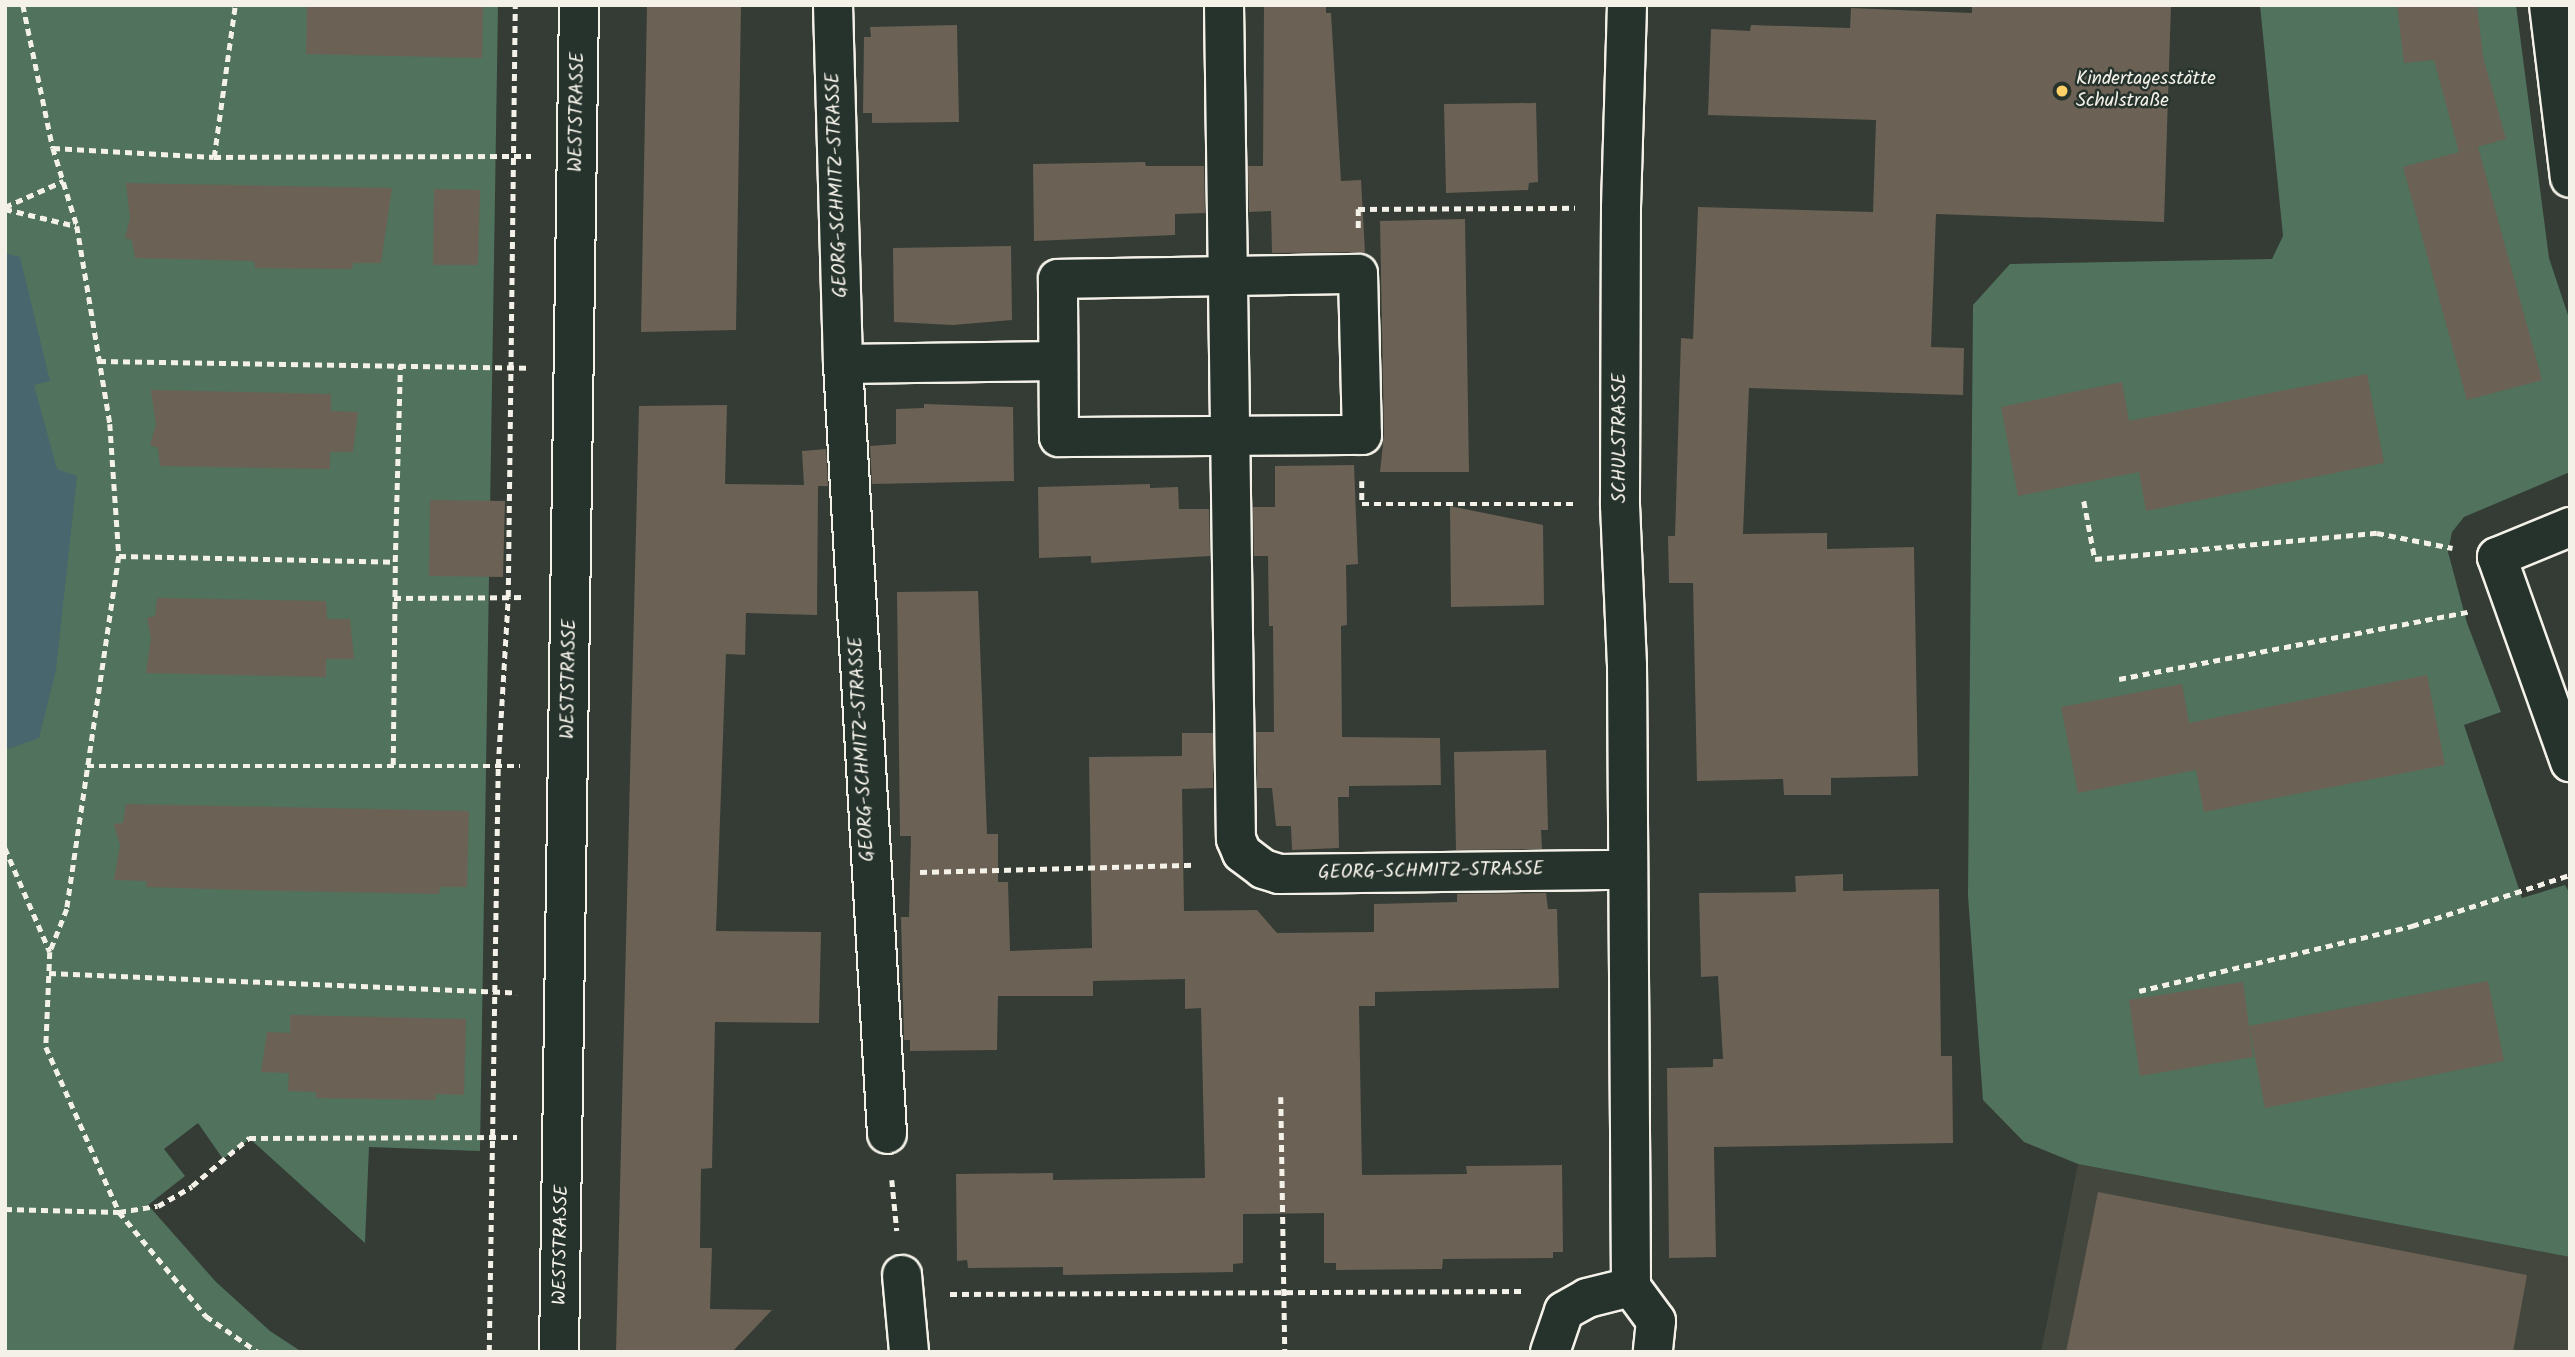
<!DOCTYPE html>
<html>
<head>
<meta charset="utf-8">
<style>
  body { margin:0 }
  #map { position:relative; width:2575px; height:1357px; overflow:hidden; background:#343c35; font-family:Kalam,sans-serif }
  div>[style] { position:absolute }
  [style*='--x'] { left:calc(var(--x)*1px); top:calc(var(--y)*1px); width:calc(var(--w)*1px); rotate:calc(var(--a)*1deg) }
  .built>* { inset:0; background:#44473e }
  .green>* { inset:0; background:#51725c }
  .water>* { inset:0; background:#48666e }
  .building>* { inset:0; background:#6b6154 }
  .path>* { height:4.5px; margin-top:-2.25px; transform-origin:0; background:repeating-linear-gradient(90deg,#f4f1e8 0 7px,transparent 0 12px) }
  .roads { filter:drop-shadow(2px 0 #f4f1e8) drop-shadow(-2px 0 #f4f1e8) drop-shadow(0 2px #f4f1e8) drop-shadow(0 -2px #f4f1e8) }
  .street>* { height:38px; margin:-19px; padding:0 19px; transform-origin:19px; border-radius:19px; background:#26332d }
  .secondary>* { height:38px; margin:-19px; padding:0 19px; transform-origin:19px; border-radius:19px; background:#26332d }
  .dots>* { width:19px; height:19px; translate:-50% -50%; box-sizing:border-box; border:4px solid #26332d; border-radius:50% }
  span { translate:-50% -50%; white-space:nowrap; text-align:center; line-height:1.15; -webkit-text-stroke:5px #26332d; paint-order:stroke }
  .poi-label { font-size:19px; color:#f4f1e8 }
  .left { translate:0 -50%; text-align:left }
  .street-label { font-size:19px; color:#f4f1e8 }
  .frame { position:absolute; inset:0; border:7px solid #f4f1e8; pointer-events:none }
</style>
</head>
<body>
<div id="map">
  <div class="built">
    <i style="clip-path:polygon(2078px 1164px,2570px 1257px,2570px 1352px,2041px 1352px)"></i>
  </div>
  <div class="green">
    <i style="clip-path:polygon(5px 5px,498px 5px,480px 1151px,369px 1147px,365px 1243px,250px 1139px,223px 1159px,198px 1123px,164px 1149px,185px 1176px,148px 1205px,216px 1282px,270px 1331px,302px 1352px,5px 1352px)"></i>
    <i style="clip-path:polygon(2260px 5px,2516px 5px,2549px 258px,2570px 321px,2570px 472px,2464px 517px,2452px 532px,2448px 552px,2467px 623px,2501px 712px,2464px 725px,2522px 898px,2565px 885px,2570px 894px,2570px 1257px,2078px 1164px,2024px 1142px,1983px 1100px,1968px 896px,1973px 305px,2010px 264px,2272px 259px,2283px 236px)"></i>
  </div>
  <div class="water">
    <i style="clip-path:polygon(5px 253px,20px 257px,50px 381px,34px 385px,57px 469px,77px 476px,56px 670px,39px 738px,5px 750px)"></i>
  </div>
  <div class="building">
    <i style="clip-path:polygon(307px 5px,483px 5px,482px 58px,306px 54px)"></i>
    <i style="clip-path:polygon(647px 5px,741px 5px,736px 330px,641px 332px)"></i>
    <i style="clip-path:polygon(1264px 5px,1326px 5px,1326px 13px,1331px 13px,1341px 181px,1361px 180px,1365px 252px,1272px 253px,1271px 211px,1249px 212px,1248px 166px,1263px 166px)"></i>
    <i style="clip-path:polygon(1972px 5px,2171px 5px,2164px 222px,1936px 214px,1931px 347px,1964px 348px,1963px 395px,1749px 388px,1743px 534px,1827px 533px,1827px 549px,1914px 547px,1918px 776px,1831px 778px,1831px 795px,1784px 795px,1783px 779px,1697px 781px,1693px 583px,1669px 583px,1668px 536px,1675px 536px,1681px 338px,1693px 339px,1698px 207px,1873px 212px,1876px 120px,1708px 115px,1711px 29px,1750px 31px,1751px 25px,1850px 28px,1851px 8px,1972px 13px)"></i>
    <i style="clip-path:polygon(2397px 5px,2477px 5px,2483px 57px,2506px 139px,2459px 152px,2434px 60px,2404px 63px)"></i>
    <i style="clip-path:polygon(957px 25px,959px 122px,872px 123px,872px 113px,863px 113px,864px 37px,871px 37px,870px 27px)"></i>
    <i style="clip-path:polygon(1536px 103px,1538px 182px,1529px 183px,1528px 190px,1446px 193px,1444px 104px)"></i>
    <i style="clip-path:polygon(2478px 147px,2542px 380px,2467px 400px,2403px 167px)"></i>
    <i style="clip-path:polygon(1145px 162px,1146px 166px,1204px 166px,1205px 213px,1175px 214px,1175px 235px,1034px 241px,1033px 164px)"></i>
    <i style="clip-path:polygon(126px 183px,392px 188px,381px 263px,353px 263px,352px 269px,255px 268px,254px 261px,135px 258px,132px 240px,125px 238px,130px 218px)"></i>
    <i style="clip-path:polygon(434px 189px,480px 190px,478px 265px,433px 265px)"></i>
    <i style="clip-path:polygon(1465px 219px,1469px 472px,1380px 472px,1384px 434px,1380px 221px)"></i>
    <i style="clip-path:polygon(1011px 246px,1012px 320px,953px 325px,894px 322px,893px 248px)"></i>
    <i style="clip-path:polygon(2367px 374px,2384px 463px,2146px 511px,2139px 472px,2018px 496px,2001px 407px,2122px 382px,2129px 421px)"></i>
    <i style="clip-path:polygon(151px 390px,331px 394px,331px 411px,358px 412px,353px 452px,330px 452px,330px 469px,160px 466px,158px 448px,150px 445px,156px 425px)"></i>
    <i style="clip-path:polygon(924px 404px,1013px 407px,1014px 481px,872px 484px,870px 446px,896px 444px,896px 409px,924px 408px)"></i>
    <i style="clip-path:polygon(727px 405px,725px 484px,804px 485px,802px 451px,826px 449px,828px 486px,818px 486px,817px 615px,746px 613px,745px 655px,726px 654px,716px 931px,821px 932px,819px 1023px,715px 1022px,712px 1168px,701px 1169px,700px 1248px,712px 1248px,710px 1309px,772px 1310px,732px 1352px,616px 1352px,639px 406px)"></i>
    <i style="clip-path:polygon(1354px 465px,1358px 564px,1346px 565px,1347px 625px,1341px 626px,1342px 737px,1440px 738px,1441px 785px,1349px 786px,1349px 797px,1338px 797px,1339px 848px,1292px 850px,1291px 826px,1276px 826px,1272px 788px,1257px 788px,1256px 732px,1274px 732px,1273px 626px,1269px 626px,1268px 556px,1254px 556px,1253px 507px,1275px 507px,1275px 466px)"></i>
    <i style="clip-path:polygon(1150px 484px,1150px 488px,1178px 487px,1179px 509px,1209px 509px,1210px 556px,1091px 563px,1091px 556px,1039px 558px,1038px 487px)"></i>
    <i style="clip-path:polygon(430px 500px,505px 501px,503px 577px,429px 576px)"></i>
    <i style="clip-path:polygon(1450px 506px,1543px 525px,1544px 605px,1451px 607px)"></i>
    <i style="clip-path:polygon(978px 591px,987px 834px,998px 834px,998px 882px,1008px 882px,1010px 951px,1092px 948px,1089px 757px,1182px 756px,1182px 762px,1182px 733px,1213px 733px,1213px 788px,1182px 789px,1184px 911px,1257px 910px,1277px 933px,1374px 932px,1374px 904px,1457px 902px,1457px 894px,1546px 893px,1548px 909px,1557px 909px,1559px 988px,1375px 992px,1375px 1006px,1359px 1006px,1362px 1175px,1467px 1174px,1466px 1166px,1562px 1165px,1563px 1252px,1553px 1252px,1553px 1258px,1443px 1259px,1442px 1269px,1336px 1270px,1336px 1263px,1324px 1263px,1324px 1213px,1243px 1214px,1243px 1263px,1233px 1264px,1233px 1272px,1063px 1275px,1063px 1267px,968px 1268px,967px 1260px,957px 1261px,956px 1174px,1053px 1173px,1053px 1180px,1205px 1178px,1201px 1008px,1185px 1009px,1185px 979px,1093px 981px,1093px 996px,998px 996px,997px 1050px,910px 1051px,910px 1040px,904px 1040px,901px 917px,909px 917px,911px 836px,900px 836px,897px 592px)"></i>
    <i style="clip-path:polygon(157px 598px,326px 601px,327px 619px,350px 619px,354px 659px,326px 659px,326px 677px,146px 673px,151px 638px,147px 618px,155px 616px)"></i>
    <i style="clip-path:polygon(2427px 675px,2445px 765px,2204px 812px,2196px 770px,2078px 793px,2061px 707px,2182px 684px,2189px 723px)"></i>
    <i style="clip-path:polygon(1546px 750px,1548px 830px,1541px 830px,1542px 849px,1456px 850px,1454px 752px)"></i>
    <i style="clip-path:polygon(126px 804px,469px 811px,467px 887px,440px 887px,439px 894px,244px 890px,146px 887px,147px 881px,114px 880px,120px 845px,114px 824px,123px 823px)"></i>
    <i style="clip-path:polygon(1843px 874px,1843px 891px,1939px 889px,1941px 1056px,1952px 1056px,1953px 1143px,1714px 1147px,1716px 1257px,1669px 1258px,1667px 1068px,1713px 1067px,1713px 1059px,1723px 1059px,1718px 976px,1701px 977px,1699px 893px,1796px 892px,1795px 876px)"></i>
    <i style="clip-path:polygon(2488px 981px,2504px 1061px,2265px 1108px,2249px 1026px)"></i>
    <i style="clip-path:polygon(2243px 982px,2253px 1057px,2140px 1076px,2129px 1000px)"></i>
    <i style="clip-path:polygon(290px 1015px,466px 1019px,464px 1095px,436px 1094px,436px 1100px,316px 1098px,316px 1092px,288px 1091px,289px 1073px,261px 1072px,267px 1032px,290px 1033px)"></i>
    <i style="clip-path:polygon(2098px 1192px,2527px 1275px,2513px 1352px,2066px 1352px)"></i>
  </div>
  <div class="path">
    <i style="--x:23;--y:5;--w:146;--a:78.2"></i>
    <i style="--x:53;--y:148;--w:82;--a:72.9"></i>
    <i style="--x:77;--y:226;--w:201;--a:80.5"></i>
    <i style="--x:110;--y:424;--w:132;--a:86.1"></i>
    <i style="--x:119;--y:556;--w:357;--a:98.4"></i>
    <i style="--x:67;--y:909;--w:46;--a:111.6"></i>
    <i style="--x:53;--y:148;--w:161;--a:3.2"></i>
    <i style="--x:214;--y:157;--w:317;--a:-0.2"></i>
    <i style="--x:214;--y:157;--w:153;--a:-82.1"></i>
    <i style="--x:5;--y:207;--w:64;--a:-24.1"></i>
    <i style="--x:5;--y:209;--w:73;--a:13.5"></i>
    <i style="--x:1358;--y:228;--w:19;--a:-90"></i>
    <i style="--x:1358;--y:209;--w:217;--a:-0.3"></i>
    <i style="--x:99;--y:361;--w:430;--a:0.9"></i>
    <i style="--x:1362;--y:481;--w:23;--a:90"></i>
    <i style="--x:1362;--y:504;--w:211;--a:0"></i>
    <i style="--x:2084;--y:501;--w:59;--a:79.3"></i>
    <i style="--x:2095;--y:559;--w:283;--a:-5.3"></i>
    <i style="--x:2377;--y:533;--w:77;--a:11.2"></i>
    <i style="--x:119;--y:556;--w:276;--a:1.2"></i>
    <i style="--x:395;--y:562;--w:197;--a:-88.5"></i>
    <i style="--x:394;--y:598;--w:129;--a:-0.4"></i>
    <i style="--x:2119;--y:679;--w:355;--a:-10.9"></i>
    <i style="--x:393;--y:765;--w:203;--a:-89.4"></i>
    <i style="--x:87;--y:766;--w:433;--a:0"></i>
    <i style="--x:5;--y:848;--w:113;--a:66.6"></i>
    <i style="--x:50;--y:952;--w:95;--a:92.4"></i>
    <i style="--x:46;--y:1047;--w:180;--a:66.1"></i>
    <i style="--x:119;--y:1212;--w:39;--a:-9"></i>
    <i style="--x:158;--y:1206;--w:39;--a:-30"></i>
    <i style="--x:192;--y:1186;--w:75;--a:-40.1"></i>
    <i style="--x:249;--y:1138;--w:268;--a:-0.2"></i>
    <i style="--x:920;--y:872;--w:275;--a:-1.5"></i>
    <i style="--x:49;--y:973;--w:468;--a:2.4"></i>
    <i style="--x:2139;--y:991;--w:281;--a:-13.4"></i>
    <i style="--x:2412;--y:926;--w:166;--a:-17.9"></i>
    <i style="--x:1281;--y:1097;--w:255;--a:89.1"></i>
    <i style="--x:892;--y:1180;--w:51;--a:84.4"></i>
    <i style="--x:5;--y:1209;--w:114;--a:1.5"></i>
    <i style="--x:119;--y:1212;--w:136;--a:50.1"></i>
    <i style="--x:206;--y:1316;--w:63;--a:34.7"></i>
    <i style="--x:950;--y:1294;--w:572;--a:-0.3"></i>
    <i style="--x:489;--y:1352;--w:586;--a:-89.12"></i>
    <i style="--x:498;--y:766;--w:169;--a:-86.6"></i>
    <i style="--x:508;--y:597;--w:592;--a:-89.32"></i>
  </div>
  <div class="roads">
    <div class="street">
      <i style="--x:833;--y:5;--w:359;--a:88.4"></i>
      <i style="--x:843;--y:364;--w:771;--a:86.73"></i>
      <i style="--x:1224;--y:5;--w:834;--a:89.18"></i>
      <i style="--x:1236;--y:839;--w:15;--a:67"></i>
      <i style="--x:1242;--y:853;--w:26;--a:37"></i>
      <i style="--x:1263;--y:869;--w:17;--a:17"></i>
      <i style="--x:1279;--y:874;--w:347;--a:-0.7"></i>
      <i style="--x:1627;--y:5;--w:203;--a:91.7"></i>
      <i style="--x:1621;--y:208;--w:297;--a:90.2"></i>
      <i style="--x:1620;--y:505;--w:160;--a:87.5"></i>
      <i style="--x:1627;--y:665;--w:622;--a:89.63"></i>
      <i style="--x:1631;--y:1287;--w:42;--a:53.7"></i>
      <i style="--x:1656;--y:1321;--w:31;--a:96"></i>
      <i style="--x:2549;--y:5;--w:174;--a:83.1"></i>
      <i style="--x:1358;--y:274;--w:161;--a:88.6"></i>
      <i style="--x:1362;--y:435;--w:303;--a:179.6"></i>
      <i style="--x:1059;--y:437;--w:158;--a:-90.4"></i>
      <i style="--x:1058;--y:279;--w:300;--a:-1"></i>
      <i style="--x:843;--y:364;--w:215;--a:-0.8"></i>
      <i style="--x:2570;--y:527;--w:79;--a:157.7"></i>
      <i style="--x:2497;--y:557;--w:218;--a:70.4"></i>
      <i style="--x:902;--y:1275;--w:77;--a:84.8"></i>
      <i style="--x:1550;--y:1352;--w:43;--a:-71.1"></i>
      <i style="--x:1564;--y:1311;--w:26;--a:-29"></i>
      <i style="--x:1587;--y:1298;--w:45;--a:-14"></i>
    </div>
    <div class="secondary">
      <i style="--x:559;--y:1352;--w:1347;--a:-89.15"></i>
    </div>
  </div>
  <div class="dots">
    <i style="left:2062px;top:91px;background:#ffd166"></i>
  </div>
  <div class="poi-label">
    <span class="left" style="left:2076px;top:91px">Kindertagesstätte<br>Schulstraße</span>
  </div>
  <div class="street-label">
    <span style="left:578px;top:112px;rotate:-89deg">WESTSTRASSE</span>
    <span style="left:838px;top:185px;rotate:-92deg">GEORG-SCHMITZ-STRASSE</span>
    <span style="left:1621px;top:438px;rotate:-90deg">SCHULSTRASSE</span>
    <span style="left:570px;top:679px;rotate:-89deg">WESTSTRASSE</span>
    <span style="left:863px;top:749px;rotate:-93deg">GEORG-SCHMITZ-STRASSE</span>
    <span style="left:1431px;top:872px;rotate:-1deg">GEORG-SCHMITZ-STRASSE</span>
    <span style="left:562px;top:1245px;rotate:-89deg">WESTSTRASSE</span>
  </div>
  <div class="frame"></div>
</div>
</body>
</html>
